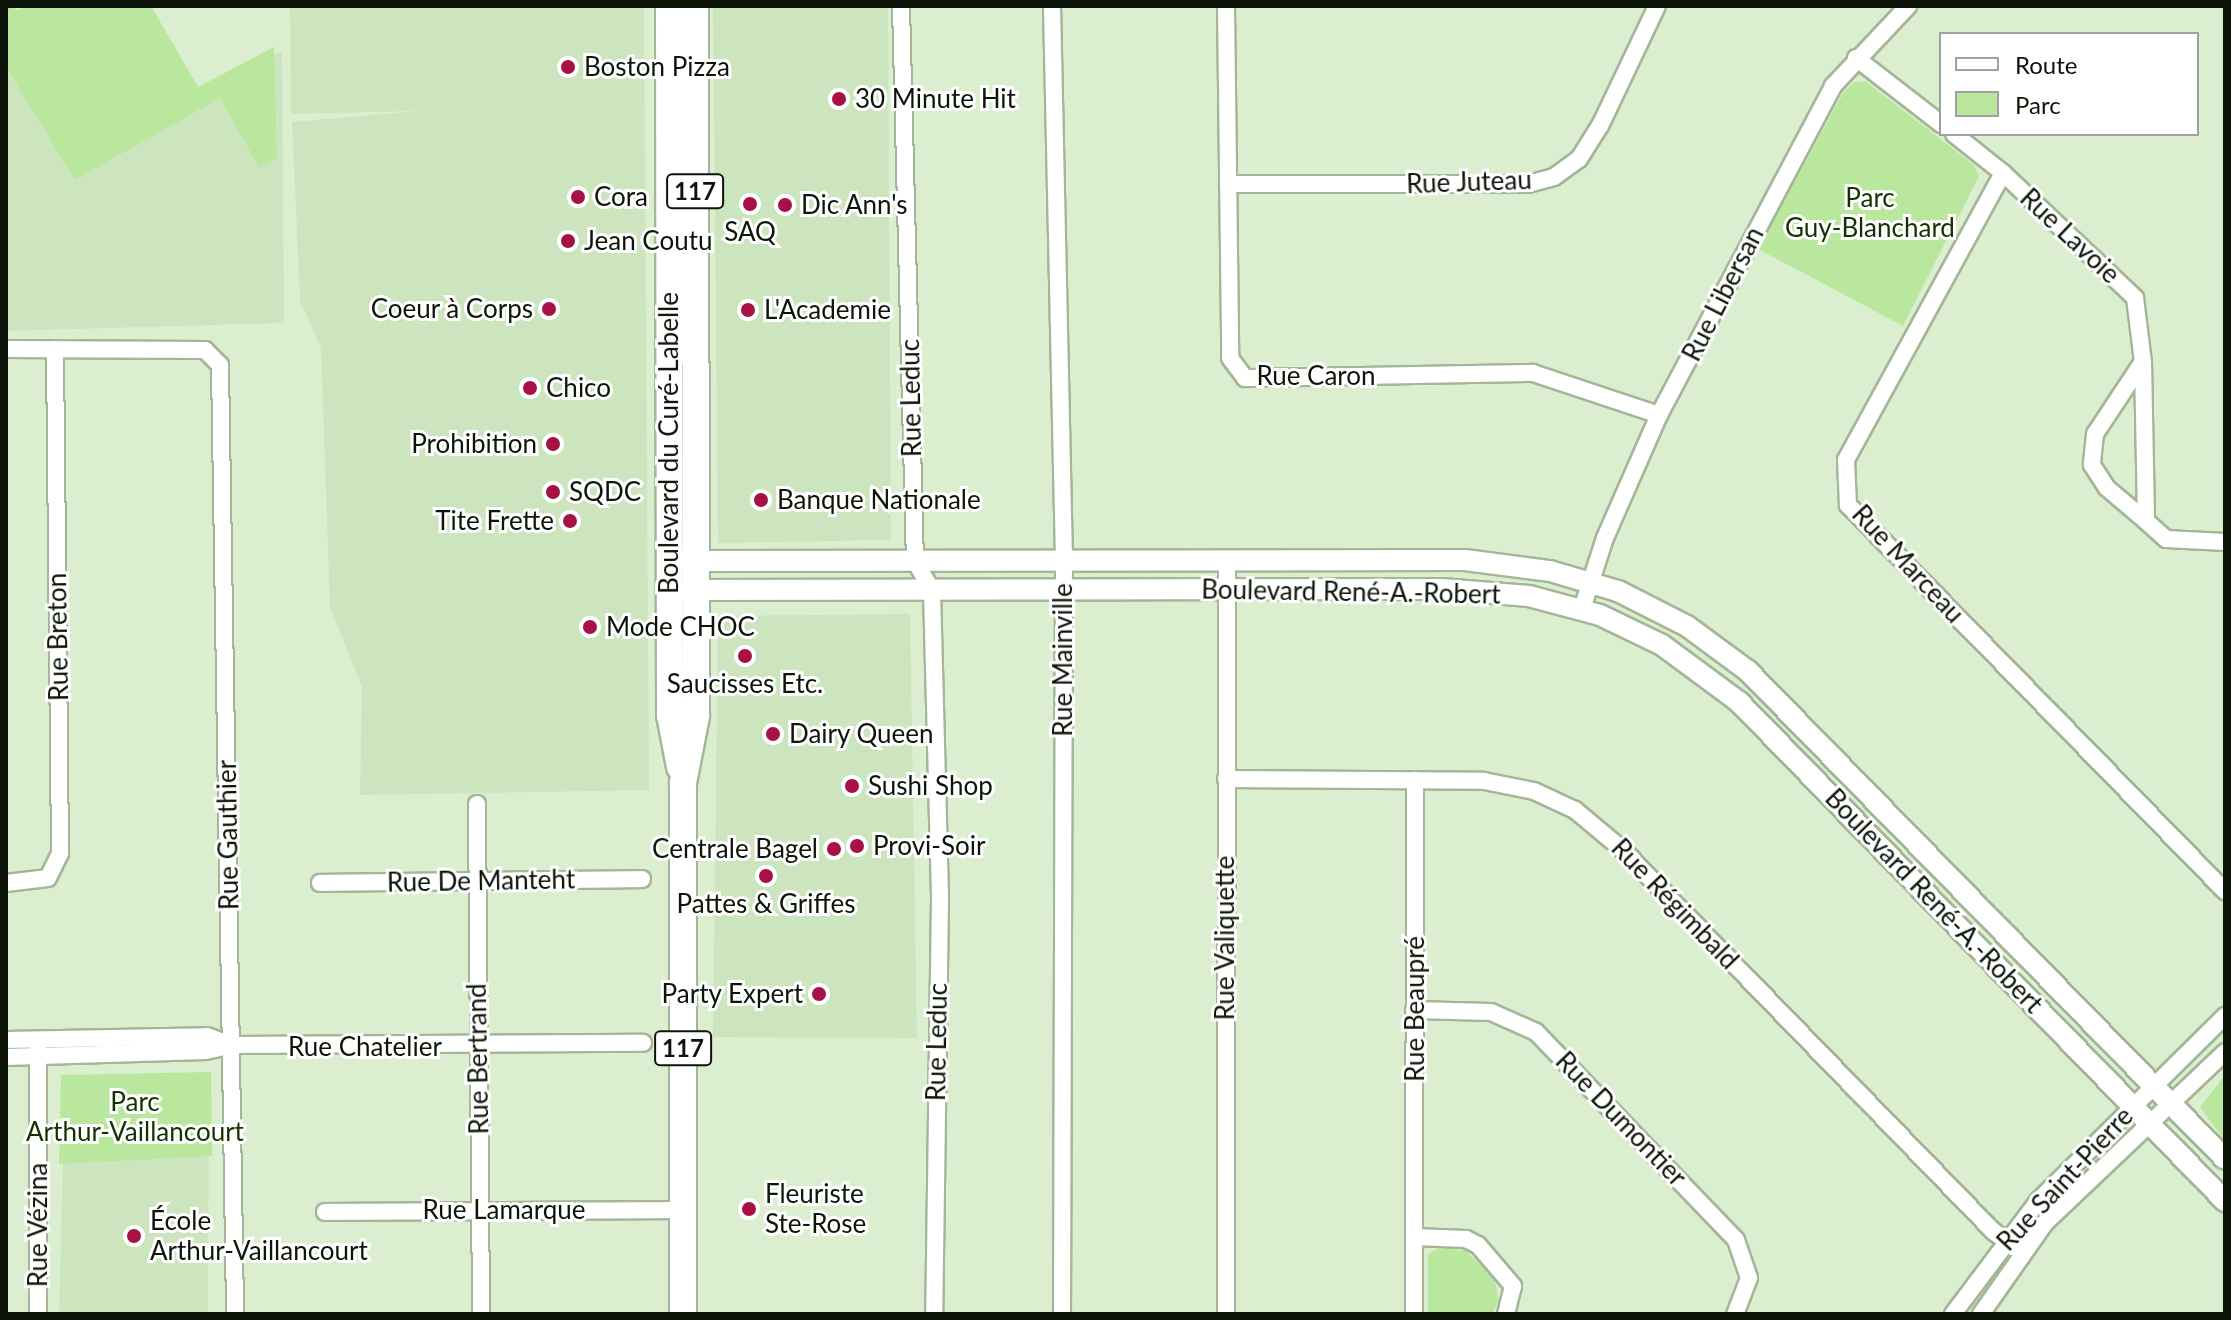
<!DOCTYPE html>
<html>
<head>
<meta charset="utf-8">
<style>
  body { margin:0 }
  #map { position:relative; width:2231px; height:1320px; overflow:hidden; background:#dbefd0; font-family:Lato,sans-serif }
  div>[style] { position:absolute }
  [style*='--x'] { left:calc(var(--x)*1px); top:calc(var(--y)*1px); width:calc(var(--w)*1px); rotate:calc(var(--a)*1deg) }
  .built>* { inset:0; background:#cde5bf }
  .green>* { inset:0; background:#b9e79d }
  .roads { filter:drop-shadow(2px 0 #a3b698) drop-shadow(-2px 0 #a3b698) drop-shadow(0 2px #a3b698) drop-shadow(0 -2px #a3b698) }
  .minor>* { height:16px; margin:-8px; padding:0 8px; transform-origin:8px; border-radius:8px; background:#fff }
  .tertiary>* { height:20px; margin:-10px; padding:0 10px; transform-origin:10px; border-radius:10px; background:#fff }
  .primary>* { height:26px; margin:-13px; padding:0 13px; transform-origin:13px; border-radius:13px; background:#fff }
  .dots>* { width:22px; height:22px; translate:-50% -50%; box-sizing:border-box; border:4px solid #fff; border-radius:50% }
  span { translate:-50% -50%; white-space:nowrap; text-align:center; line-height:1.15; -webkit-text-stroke:6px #fff; paint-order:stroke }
  .shield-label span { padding:2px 6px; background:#fff; border:2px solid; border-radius:6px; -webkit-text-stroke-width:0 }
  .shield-label { font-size:24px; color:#0d1409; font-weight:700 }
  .poi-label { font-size:26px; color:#0d1409 }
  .left { translate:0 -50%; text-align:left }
  .right { translate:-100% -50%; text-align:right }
  .street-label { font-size:26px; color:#0d1409 }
  .park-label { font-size:26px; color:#163100 }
  .frame { position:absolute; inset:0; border:8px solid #0d1409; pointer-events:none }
  .legend { position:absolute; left:1939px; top:32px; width:260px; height:104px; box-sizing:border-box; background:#fff; border:2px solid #9ea19d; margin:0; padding:10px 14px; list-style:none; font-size:24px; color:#0d1409 }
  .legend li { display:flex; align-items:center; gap:16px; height:40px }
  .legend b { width:40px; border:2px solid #9ea19d }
</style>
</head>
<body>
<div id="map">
  <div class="built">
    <i style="clip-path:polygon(32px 6px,192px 94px,282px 51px,284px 323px,6px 331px,6px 13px)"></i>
    <i style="clip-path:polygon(290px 6px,644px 6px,649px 790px,360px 795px,362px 687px,330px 607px,321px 348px,300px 300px,292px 122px,419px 111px,291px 114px)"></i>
    <i style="clip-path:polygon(713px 6px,888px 6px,891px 540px,718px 543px)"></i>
    <i style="clip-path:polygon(910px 614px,917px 1038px,713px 1037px,718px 616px)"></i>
    <i style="clip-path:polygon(209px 1076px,208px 1314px,59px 1314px,65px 1078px)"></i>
  </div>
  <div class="green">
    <i style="clip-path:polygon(6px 6px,19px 10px,26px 6px,151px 6px,198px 87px,274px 47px,277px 158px,259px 167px,220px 98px,75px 180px,6px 67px)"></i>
    <i style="clip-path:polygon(1865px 81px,1974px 165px,1979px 176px,1903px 326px,1758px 249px,1843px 93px,1854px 82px)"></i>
    <i style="clip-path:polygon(211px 1072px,212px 1156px,59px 1164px,61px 1075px)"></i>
    <i style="clip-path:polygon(2223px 1078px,2225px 1080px,2225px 1141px,2200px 1107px)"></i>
    <i style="clip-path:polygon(1438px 1248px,1465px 1250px,1494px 1278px,1499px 1300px,1492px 1314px,1428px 1314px,1428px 1254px)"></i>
  </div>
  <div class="roads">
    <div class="minor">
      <i style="--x:901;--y:6;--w:555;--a:88.56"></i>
      <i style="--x:915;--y:561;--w:34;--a:60"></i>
      <i style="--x:932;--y:591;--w:308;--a:88.5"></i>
      <i style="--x:940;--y:899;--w:415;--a:90.8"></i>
      <i style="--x:1052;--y:6;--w:554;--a:88.76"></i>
      <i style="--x:1064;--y:560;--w:754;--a:90.15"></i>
      <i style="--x:1226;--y:6;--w:352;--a:89.3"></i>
      <i style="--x:1230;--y:358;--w:25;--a:53"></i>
      <i style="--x:1245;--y:378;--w:288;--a:-1"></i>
      <i style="--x:1533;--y:373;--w:133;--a:18.4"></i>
      <i style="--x:1856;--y:58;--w:108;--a:37.8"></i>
      <i style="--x:1954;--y:134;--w:63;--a:38.5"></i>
      <i style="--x:2003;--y:173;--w:182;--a:43.4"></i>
      <i style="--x:2135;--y:298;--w:64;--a:82.9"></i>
      <i style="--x:2143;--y:362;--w:159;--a:88.9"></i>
      <i style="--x:2146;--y:521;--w:27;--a:42"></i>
      <i style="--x:2166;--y:539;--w:59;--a:2.9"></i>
      <i style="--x:2003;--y:173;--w:327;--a:118.7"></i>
      <i style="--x:1846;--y:460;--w:45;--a:87.5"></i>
      <i style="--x:1848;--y:505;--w:540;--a:45.68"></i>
      <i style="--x:1228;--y:184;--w:300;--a:0"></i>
      <i style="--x:1528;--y:184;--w:27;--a:-15"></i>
      <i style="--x:1554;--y:177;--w:31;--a:-36"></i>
      <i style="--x:1579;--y:159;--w:39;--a:-58"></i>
      <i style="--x:1600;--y:126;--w:133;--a:-64.6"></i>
      <i style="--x:6;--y:349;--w:199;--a:0.3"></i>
      <i style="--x:205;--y:350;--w:21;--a:45"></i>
      <i style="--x:220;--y:365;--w:949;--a:89.09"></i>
      <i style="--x:2142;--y:363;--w:85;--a:123.5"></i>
      <i style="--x:2095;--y:434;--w:31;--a:96"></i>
      <i style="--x:2092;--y:465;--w:27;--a:57"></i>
      <i style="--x:2107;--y:488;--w:51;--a:40.2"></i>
      <i style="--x:1582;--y:609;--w:75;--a:-72.1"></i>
      <i style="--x:1605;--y:538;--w:134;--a:-66.3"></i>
      <i style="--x:1659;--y:415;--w:372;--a:-62.1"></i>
      <i style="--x:1833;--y:86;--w:110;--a:-46.8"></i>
      <i style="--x:1226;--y:779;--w:258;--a:0.4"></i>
      <i style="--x:1484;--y:781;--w:51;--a:11.3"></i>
      <i style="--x:1534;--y:791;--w:45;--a:24.9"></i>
      <i style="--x:1575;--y:810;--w:64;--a:39.9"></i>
      <i style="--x:1624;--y:851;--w:530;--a:45.84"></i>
      <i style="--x:1993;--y:1231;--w:36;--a:37"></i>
      <i style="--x:477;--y:804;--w:510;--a:89.55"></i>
      <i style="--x:6;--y:883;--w:42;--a:-6.8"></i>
      <i style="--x:48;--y:878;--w:28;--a:-64"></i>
      <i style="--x:60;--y:853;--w:504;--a:-90.57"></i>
      <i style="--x:320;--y:883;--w:322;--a:-0.7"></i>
      <i style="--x:1414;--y:1010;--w:77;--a:1.5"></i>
      <i style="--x:1491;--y:1012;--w:49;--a:24"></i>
      <i style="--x:1536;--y:1032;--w:289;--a:46.1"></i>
      <i style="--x:1736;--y:1240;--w:40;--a:71.1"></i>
      <i style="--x:1749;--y:1278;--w:39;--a:111"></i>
      <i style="--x:6;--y:1040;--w:201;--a:-1.1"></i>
      <i style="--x:207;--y:1036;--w:26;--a:21"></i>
      <i style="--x:6;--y:1057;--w:200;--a:-1.7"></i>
      <i style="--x:206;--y:1051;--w:26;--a:-13"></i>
      <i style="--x:231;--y:1045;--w:412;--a:-0.3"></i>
      <i style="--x:325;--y:1212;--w:358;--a:-0.3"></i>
      <i style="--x:1414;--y:1237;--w:52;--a:2.2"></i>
      <i style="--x:1466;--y:1239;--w:13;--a:27"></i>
      <i style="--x:1478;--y:1245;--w:54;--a:49.5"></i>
      <i style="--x:1513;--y:1286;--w:29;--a:104"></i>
      <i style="--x:38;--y:1314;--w:274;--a:-90"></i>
      <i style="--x:1226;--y:1314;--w:753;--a:-89.92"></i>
      <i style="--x:1414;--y:1314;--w:534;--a:-89.89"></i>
      <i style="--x:1953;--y:1314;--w:141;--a:-53"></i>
      <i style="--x:2038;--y:1201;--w:263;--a:-44.7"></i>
      <i style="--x:1981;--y:1314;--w:111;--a:-54.9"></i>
      <i style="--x:2045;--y:1223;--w:248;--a:-43.5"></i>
    </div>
    <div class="tertiary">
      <i style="--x:682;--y:561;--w:783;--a:-0.07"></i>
      <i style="--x:1465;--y:560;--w:86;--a:7.4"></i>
      <i style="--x:1550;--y:571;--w:71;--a:16.4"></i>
      <i style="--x:1618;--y:591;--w:77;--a:26.9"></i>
      <i style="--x:1687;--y:626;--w:76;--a:36.4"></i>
      <i style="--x:1748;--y:671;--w:682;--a:45.65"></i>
      <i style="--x:685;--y:590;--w:757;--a:-0.08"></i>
      <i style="--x:1442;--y:589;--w:87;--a:4.6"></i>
      <i style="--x:1529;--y:596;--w:73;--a:15"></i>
      <i style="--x:1600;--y:615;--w:69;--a:25.8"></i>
      <i style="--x:1662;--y:645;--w:96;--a:36.5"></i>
      <i style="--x:1739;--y:702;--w:697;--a:45.76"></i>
    </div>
    <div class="primary">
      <i style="--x:669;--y:6;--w:709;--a:89.92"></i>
      <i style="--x:670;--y:715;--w:53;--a:79.1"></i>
      <i style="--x:683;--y:1314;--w:531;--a:-90"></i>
      <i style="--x:683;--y:783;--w:68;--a:-79"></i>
      <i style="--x:696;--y:716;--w:710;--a:-90.08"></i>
    </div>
  </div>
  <div class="dots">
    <i style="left:568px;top:67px;background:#a71145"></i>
    <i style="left:839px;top:99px;background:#a71145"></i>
    <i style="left:578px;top:197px;background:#a71145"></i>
    <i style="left:750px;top:204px;background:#a71145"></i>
    <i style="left:785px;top:205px;background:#a71145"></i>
    <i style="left:568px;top:241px;background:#a71145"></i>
    <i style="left:549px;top:309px;background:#a71145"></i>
    <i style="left:748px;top:310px;background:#a71145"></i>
    <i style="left:530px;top:388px;background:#a71145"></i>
    <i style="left:553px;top:444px;background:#a71145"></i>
    <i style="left:553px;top:492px;background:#a71145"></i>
    <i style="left:761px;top:500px;background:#a71145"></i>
    <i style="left:570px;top:521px;background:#a71145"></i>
    <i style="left:590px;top:627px;background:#a71145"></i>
    <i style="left:745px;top:656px;background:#a71145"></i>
    <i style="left:773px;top:734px;background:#a71145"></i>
    <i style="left:852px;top:786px;background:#a71145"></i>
    <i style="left:857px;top:846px;background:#a71145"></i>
    <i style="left:834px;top:849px;background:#a71145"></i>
    <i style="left:766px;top:876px;background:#a71145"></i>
    <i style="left:819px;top:994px;background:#a71145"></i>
    <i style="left:749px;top:1209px;background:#a71145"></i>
    <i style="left:134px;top:1236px;background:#a71145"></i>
  </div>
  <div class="shield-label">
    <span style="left:695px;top:191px">117</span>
    <span style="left:683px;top:1048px">117</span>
  </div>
  <div class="poi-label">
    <span class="left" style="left:584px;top:67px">Boston Pizza</span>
    <span class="left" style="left:855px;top:99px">30 Minute Hit</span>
    <span class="left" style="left:594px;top:197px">Cora</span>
    <span class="left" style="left:801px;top:205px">Dic Ann's</span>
    <span style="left:750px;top:232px">SAQ</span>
    <span class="left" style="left:584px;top:241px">Jean Coutu</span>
    <span class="right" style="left:533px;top:309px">Coeur à Corps</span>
    <span class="left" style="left:764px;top:310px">L'Academie</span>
    <span class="left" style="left:546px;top:388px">Chico</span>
    <span class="right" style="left:537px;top:444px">Prohibition</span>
    <span class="left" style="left:569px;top:492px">SQDC</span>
    <span class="left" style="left:777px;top:500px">Banque Nationale</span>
    <span class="right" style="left:554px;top:521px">Tite Frette</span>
    <span class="left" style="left:606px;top:627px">Mode CHOC</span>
    <span style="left:745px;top:684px">Saucisses Etc.</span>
    <span class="left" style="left:789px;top:734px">Dairy Queen</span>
    <span class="left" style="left:868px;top:786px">Sushi Shop</span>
    <span class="left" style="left:873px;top:846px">Provi-Soir</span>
    <span class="right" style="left:818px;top:849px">Centrale Bagel</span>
    <span style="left:766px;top:904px">Pattes &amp; Griffes</span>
    <span class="right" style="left:803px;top:994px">Party Expert</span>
    <span class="left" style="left:765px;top:1209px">Fleuriste<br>Ste-Rose</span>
    <span class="left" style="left:150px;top:1236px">École<br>Arthur-Vaillancourt</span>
  </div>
  <div class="street-label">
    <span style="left:1469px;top:182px;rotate:-2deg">Rue Juteau</span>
    <span style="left:2070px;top:236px;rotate:43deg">Rue Lavoie</span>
    <span style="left:1723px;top:294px;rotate:-63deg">Rue Libersan</span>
    <span style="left:1316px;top:376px">Rue Caron</span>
    <span style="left:911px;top:398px;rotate:-91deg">Rue Leduc</span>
    <span style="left:669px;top:443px;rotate:-90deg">Boulevard du Curé-Labelle</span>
    <span style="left:1908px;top:564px;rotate:47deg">Rue Marceau</span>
    <span style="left:1351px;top:592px;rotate:1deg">Boulevard René-A.-Robert</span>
    <span style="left:58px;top:637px;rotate:-91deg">Rue Breton</span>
    <span style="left:1063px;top:660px;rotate:-90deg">Rue Mainville</span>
    <span style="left:228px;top:835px;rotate:-91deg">Rue Gauthier</span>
    <span style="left:481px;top:881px;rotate:-1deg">Rue De Manteht</span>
    <span style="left:1934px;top:901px;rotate:46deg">Boulevard René-A.-Robert</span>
    <span style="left:1675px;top:904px;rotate:46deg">Rue Régimbald</span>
    <span style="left:1225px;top:938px;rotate:-90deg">Rue Valiquette</span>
    <span style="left:1415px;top:1009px;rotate:-90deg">Rue Beaupré</span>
    <span style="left:937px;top:1042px;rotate:-89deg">Rue Leduc</span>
    <span style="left:365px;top:1047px">Rue Chatelier</span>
    <span style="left:478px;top:1059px;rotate:-91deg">Rue Bertrand</span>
    <span style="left:1621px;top:1119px;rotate:46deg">Rue Dumontier</span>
    <span style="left:2065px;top:1179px;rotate:-47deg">Rue Saint-Pierre</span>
    <span style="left:504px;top:1210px">Rue Lamarque</span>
    <span style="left:38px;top:1225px;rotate:-90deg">Rue Vézina</span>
  </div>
  <div class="park-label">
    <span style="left:1870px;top:213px">Parc<br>Guy-Blanchard</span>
    <span style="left:135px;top:1117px">Parc<br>Arthur-Vaillancourt</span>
  </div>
  <div class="frame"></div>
  <ul class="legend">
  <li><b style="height:10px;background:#fff"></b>Route</li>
  <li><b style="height:22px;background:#b9e79d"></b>Parc</li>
  </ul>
</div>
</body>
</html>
